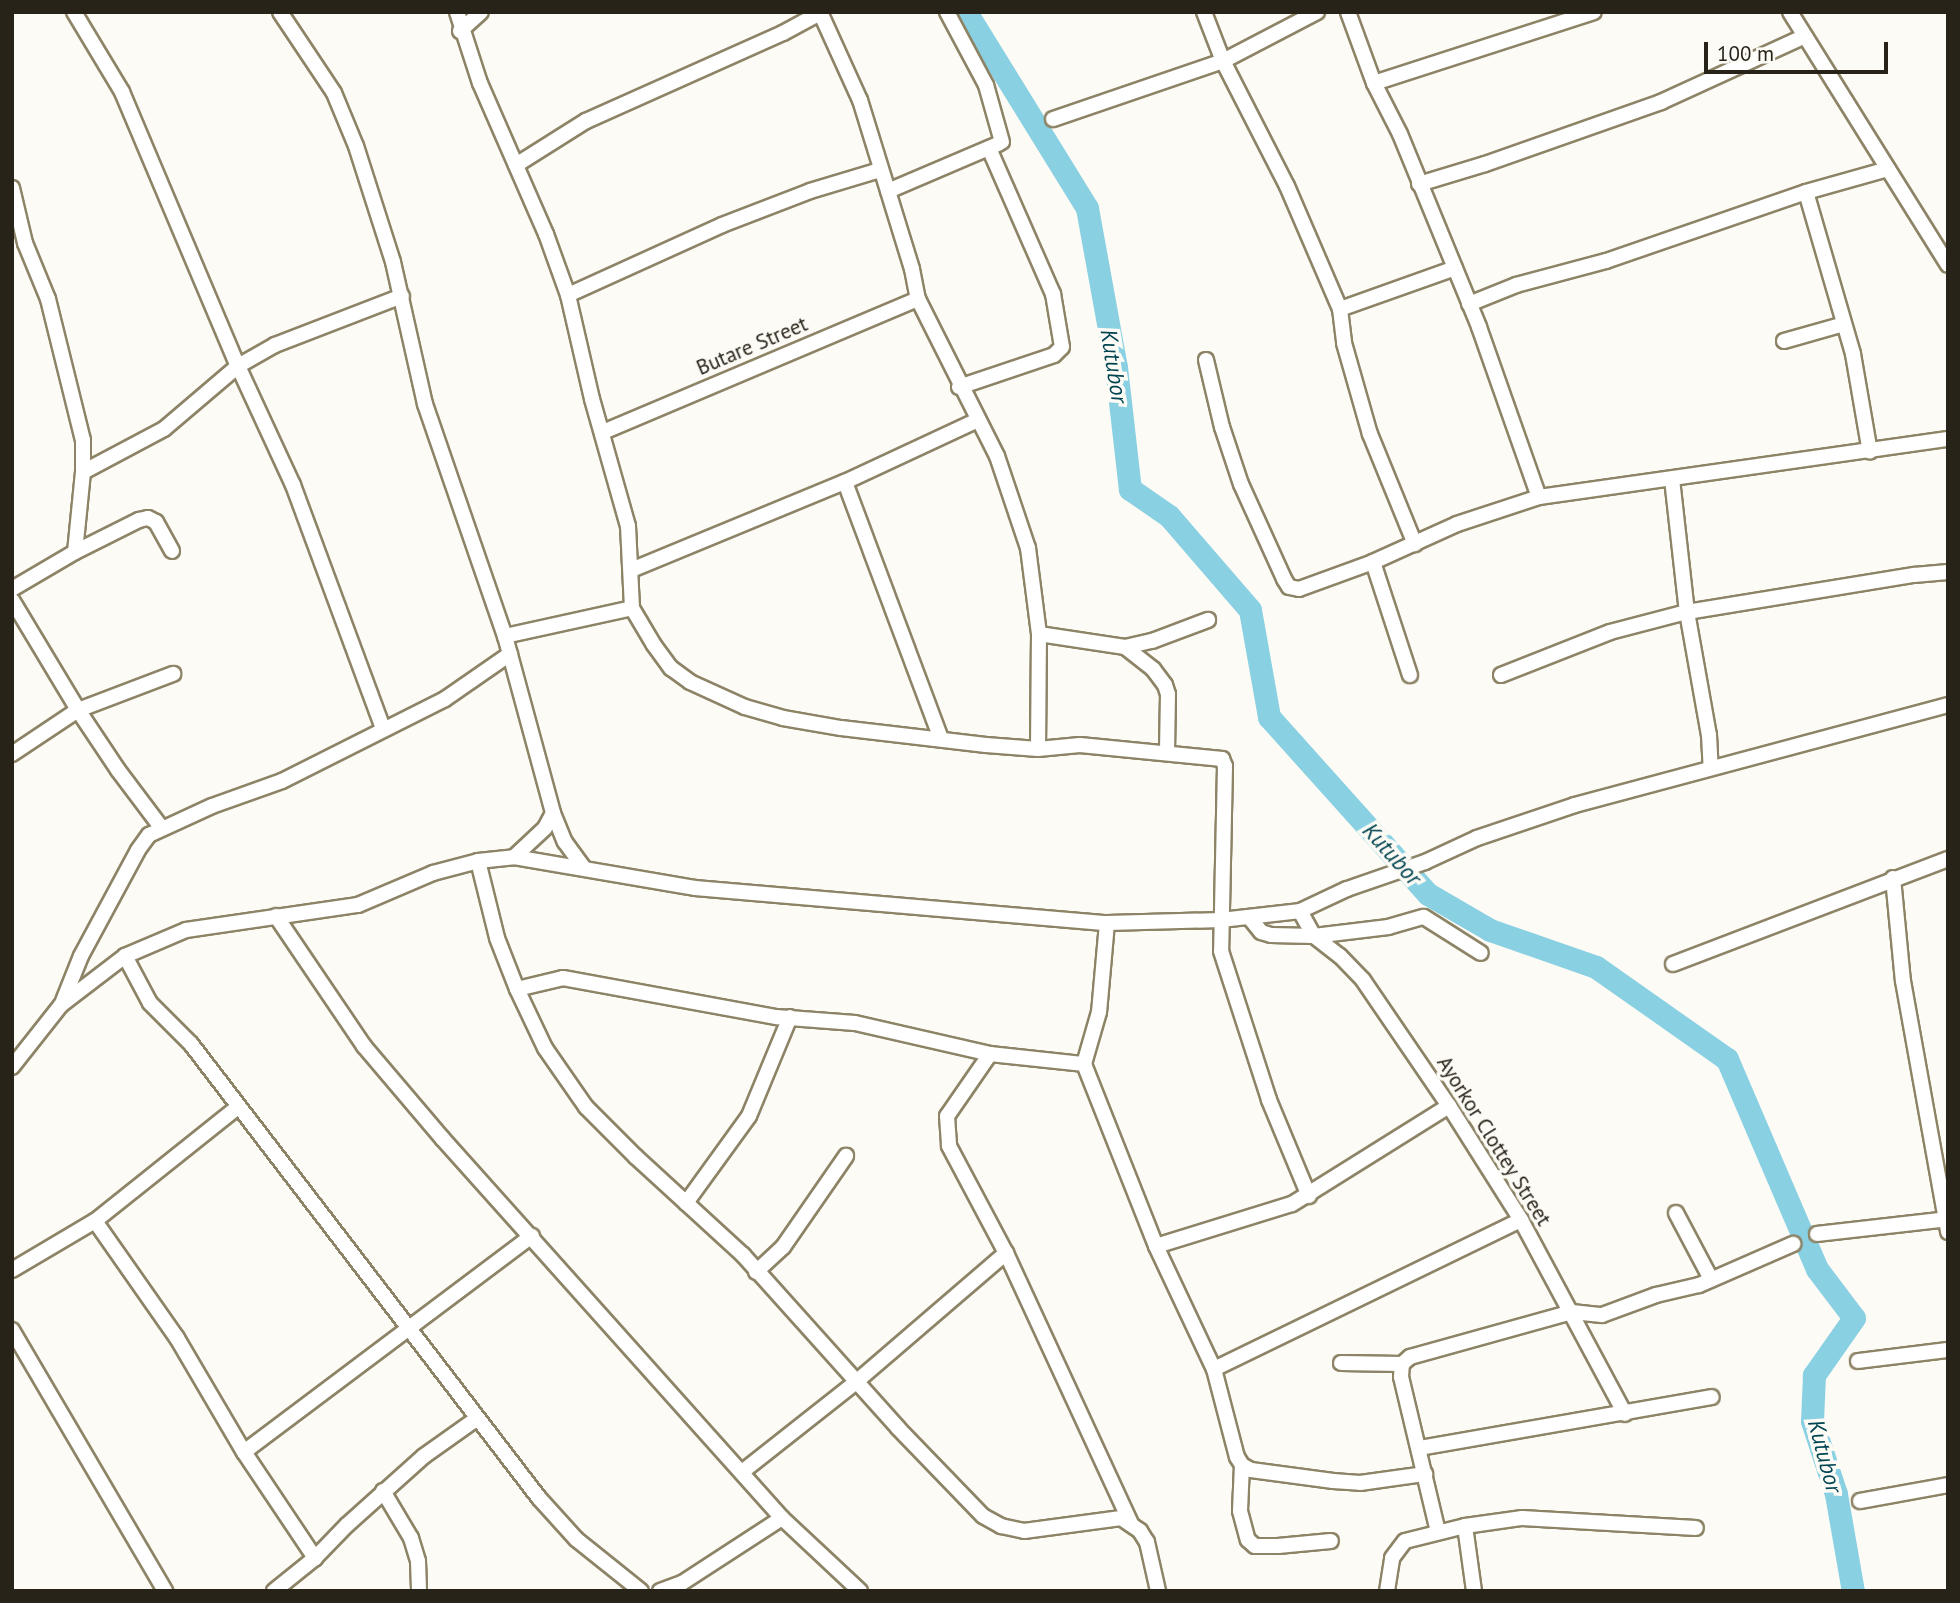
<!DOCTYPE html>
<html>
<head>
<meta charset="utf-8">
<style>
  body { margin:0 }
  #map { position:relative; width:1960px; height:1603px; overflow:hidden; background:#fdfbf5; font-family:"PT Sans",sans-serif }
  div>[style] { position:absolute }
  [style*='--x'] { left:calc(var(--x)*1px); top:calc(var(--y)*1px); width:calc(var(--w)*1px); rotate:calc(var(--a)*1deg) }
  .river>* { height:23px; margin:-11.5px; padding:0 11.5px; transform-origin:11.5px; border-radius:11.5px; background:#89d0e3 }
  .roads { filter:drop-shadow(2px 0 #8d8467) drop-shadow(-2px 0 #8d8467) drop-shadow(0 2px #8d8467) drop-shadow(0 -2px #8d8467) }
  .minor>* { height:14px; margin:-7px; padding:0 7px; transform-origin:7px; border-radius:7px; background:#fff }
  span { translate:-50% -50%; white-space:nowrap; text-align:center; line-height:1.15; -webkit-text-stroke:7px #fdfbf5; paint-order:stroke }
  .street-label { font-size:21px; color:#272318 }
  .water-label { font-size:23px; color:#014552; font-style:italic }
  .frame { position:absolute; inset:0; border:14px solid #272318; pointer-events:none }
  .scale { position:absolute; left:1704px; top:42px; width:184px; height:32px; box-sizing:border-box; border:4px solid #272318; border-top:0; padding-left:9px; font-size:21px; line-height:24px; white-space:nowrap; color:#272318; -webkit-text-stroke:5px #fdfbf5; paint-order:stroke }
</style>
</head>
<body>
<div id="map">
  <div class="river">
    <i style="--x:966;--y:12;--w:230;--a:58.3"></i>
    <i style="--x:1087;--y:208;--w:162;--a:79.7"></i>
    <i style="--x:1116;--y:367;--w:123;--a:83.5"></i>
    <i style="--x:1130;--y:489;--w:47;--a:34.7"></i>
    <i style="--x:1169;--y:516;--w:124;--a:49.2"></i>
    <i style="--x:1250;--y:610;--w:109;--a:79.9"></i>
    <i style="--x:1269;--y:717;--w:238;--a:48.1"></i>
    <i style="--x:1428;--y:894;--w:72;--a:30.1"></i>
    <i style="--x:1490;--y:930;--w:112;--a:19.2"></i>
    <i style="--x:1596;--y:967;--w:160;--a:35.1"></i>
    <i style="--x:1727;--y:1059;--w:228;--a:66.8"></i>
    <i style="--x:1817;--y:1269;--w:61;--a:52.9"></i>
    <i style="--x:1854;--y:1318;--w:70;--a:125.1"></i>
    <i style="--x:1814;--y:1375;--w:46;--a:92.5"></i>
    <i style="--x:1812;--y:1421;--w:77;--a:71.8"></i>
    <i style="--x:1836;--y:1494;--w:98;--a:80.1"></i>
  </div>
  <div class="roads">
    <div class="minor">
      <i style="--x:74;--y:12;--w:93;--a:59"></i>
      <i style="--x:122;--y:92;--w:298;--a:67.1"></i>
      <i style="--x:238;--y:366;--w:131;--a:65.2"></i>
      <i style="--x:293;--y:485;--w:259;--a:69.7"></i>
      <i style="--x:280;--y:12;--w:97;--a:56.3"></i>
      <i style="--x:334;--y:93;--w:57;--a:67.5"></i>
      <i style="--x:356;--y:146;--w:122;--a:72.3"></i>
      <i style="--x:393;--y:262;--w:146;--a:77.3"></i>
      <i style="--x:425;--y:404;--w:245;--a:71"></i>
      <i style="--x:505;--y:636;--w:183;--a:74.8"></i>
      <i style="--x:553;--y:813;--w:31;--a:68"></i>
      <i style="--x:565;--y:842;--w:32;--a:54"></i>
      <i style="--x:457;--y:12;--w:75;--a:72.1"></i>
      <i style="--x:480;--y:83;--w:165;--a:66.4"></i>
      <i style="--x:546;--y:234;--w:65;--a:70.2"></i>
      <i style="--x:568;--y:295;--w:107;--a:77"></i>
      <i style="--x:592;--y:399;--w:132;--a:74.2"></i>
      <i style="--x:628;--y:526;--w:82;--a:87.2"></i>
      <i style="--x:632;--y:608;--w:43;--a:59.3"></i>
      <i style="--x:654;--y:645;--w:29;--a:54"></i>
      <i style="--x:671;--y:668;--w:24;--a:36"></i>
      <i style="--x:690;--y:682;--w:60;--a:24.4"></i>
      <i style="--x:745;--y:707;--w:40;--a:16"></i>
      <i style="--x:783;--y:718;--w:59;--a:9.8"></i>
      <i style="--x:841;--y:728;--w:146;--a:6.7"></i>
      <i style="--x:986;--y:745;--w:52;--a:4.4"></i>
      <i style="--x:1038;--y:749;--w:42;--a:-5.4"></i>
      <i style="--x:1080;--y:745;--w:143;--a:5.6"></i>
      <i style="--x:1222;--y:759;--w:8;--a:67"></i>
      <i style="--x:1225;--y:766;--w:185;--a:91.2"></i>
      <i style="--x:1221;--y:951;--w:157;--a:72.1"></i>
      <i style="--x:1269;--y:1100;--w:104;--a:67.4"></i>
      <i style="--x:820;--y:12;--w:97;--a:65.6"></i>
      <i style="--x:860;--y:100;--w:177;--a:72.9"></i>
      <i style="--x:912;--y:269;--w:31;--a:79"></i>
      <i style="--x:918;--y:299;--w:176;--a:63.3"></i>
      <i style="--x:997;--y:456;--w:97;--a:71.4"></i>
      <i style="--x:1028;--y:548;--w:87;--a:82.7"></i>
      <i style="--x:1039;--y:634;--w:115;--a:90.5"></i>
      <i style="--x:947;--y:12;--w:83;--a:61.9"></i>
      <i style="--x:986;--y:85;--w:59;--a:74.3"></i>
      <i style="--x:1204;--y:12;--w:53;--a:68.8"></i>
      <i style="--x:1223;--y:61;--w:140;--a:62.9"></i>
      <i style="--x:1287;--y:186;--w:134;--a:66.7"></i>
      <i style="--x:1340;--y:309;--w:34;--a:83"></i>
      <i style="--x:1344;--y:343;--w:95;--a:74.1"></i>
      <i style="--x:1370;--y:434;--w:119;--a:67.8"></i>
      <i style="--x:1348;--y:12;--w:76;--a:69.9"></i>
      <i style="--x:1374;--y:83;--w:57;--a:63"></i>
      <i style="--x:1400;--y:134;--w:209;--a:67.7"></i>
      <i style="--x:1479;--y:327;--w:180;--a:70.6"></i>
      <i style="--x:1790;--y:12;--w:298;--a:58"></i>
      <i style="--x:460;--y:31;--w:28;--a:-42"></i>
      <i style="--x:1374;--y:83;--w:231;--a:-17.9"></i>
      <i style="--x:1053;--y:119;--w:180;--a:-18.8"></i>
      <i style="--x:1223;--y:61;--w:106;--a:-27.5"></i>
      <i style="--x:516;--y:165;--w:83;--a:-32.2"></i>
      <i style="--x:586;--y:121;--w:216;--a:-24.1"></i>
      <i style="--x:783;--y:33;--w:42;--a:-28.4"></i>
      <i style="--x:1419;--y:184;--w:69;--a:-16.9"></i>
      <i style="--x:1485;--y:164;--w:187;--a:-19.4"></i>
      <i style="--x:1661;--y:102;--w:156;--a:-24.6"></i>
      <i style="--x:12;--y:188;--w:57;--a:76.7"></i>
      <i style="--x:25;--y:243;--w:61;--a:67.7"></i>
      <i style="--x:48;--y:299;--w:145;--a:76.1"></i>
      <i style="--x:83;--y:440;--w:32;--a:90"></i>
      <i style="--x:83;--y:472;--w:80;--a:95.7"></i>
      <i style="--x:888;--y:191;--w:120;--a:-23.1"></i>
      <i style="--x:1806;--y:192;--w:169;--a:73.8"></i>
      <i style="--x:1853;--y:354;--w:99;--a:80.2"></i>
      <i style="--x:568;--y:295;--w:169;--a:-24.4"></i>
      <i style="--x:722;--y:225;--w:94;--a:-21.1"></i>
      <i style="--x:810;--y:191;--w:73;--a:-16.7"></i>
      <i style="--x:1469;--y:304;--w:51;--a:-22"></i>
      <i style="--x:1516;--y:285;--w:93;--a:-14.9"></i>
      <i style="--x:1606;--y:261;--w:212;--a:-19"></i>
      <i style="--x:1806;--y:192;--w:85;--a:-15.7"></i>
      <i style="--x:1340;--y:309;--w:122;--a:-19.6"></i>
      <i style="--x:1784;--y:341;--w:62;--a:-15.8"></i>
      <i style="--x:1206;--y:360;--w:69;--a:76.6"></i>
      <i style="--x:1222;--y:427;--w:60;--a:71.6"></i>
      <i style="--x:1241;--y:484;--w:104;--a:65.6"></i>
      <i style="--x:1284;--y:579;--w:9;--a:58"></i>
      <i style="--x:1289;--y:587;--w:10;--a:11"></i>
      <i style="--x:1299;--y:589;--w:79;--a:-20"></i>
      <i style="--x:1373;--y:562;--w:92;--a:-24.3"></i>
      <i style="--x:1457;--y:524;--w:86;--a:-18.2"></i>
      <i style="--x:1539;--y:497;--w:413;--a:-8.1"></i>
      <i style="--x:959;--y:387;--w:100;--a:-18.6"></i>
      <i style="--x:1054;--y:355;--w:11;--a:-45"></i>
      <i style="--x:1062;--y:347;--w:54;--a:-99.6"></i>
      <i style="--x:1053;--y:294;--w:159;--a:-113.7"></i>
      <i style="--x:603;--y:432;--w:342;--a:-22.9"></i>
      <i style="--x:83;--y:472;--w:92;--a:-28"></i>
      <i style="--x:164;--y:429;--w:97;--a:-40.4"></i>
      <i style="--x:238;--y:366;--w:43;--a:-29.6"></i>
      <i style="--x:275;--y:345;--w:136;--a:-21.1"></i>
      <i style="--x:1672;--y:479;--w:134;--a:83.6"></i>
      <i style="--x:1687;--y:612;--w:125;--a:79.9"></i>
      <i style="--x:1709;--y:735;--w:33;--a:87"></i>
      <i style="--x:845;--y:482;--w:274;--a:69.5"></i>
      <i style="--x:1373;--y:562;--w:119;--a:71.9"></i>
      <i style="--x:631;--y:570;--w:231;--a:-22.4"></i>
      <i style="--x:845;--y:482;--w:147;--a:-25"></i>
      <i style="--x:12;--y:589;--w:73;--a:-30.4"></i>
      <i style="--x:75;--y:552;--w:72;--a:-26.6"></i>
      <i style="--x:139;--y:520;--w:9;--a:-13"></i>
      <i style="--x:148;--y:518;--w:9;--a:27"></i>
      <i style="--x:156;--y:522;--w:33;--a:61"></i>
      <i style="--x:12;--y:600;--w:128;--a:59"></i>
      <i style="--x:78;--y:710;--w:72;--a:56.3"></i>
      <i style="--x:118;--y:770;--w:71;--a:53"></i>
      <i style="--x:1039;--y:634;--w:87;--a:8.6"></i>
      <i style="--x:1125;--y:647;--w:28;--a:-13"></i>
      <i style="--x:1152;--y:641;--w:60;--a:-20.6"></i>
      <i style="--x:505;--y:636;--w:130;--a:-12.4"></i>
      <i style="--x:1125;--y:647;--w:36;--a:38"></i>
      <i style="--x:1153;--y:669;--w:20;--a:53"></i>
      <i style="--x:1165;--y:685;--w:9;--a:72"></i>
      <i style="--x:1168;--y:694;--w:58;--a:91"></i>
      <i style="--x:1501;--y:675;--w:117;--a:-21.5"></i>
      <i style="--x:1610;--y:632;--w:80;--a:-14.6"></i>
      <i style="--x:1687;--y:612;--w:230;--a:-9.3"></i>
      <i style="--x:1914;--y:575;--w:34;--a:-5"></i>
      <i style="--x:12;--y:754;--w:79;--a:-33.7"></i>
      <i style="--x:78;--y:710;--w:102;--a:-20.8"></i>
      <i style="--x:514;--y:857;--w:42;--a:-43.1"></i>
      <i style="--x:545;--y:828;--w:17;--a:-62"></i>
      <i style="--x:478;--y:861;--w:79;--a:76.1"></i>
      <i style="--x:497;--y:938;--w:55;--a:68.6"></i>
      <i style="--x:517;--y:989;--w:65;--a:64.6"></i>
      <i style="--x:545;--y:1048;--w:72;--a:55.2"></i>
      <i style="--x:586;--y:1107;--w:71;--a:45"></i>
      <i style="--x:636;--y:1157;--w:145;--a:42.5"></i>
      <i style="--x:743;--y:1255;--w:232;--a:48.1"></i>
      <i style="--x:898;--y:1428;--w:122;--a:46"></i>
      <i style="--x:983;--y:1516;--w:21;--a:29"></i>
      <i style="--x:1001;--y:1526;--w:24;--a:12"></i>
      <i style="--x:1024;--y:1531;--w:98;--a:-7.6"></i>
      <i style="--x:1121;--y:1518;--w:23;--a:34"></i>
      <i style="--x:1140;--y:1531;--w:13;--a:58"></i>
      <i style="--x:1147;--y:1542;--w:50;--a:77.3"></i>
      <i style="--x:1893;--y:878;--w:103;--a:84.5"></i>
      <i style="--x:1903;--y:981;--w:255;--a:79.8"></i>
      <i style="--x:1300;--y:911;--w:29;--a:61"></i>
      <i style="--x:1314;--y:936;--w:33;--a:38"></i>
      <i style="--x:1340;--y:956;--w:33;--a:46"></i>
      <i style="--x:1363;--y:980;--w:153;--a:55.7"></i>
      <i style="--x:1449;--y:1106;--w:135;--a:57.7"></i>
      <i style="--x:1521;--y:1220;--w:220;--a:61.8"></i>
      <i style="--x:276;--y:916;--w:157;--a:55.9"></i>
      <i style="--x:364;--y:1046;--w:121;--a:49.7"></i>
      <i style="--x:442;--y:1138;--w:510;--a:48.18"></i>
      <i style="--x:782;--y:1518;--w:107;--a:43.1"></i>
      <i style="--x:1249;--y:917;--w:19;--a:51"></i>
      <i style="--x:1261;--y:932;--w:10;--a:17"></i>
      <i style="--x:1271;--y:935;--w:43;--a:1.3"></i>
      <i style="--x:1314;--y:936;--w:75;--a:-6.9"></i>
      <i style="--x:1388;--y:927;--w:37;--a:-16"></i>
      <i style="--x:1424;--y:917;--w:67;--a:32.3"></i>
      <i style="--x:1107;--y:923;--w:89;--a:95.1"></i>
      <i style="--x:1099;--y:1012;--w:54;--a:106.1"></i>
      <i style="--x:1084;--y:1064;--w:196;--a:68.4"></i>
      <i style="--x:1156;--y:1246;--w:136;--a:64.8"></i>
      <i style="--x:1214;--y:1369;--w:91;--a:75.4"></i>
      <i style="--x:1237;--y:1457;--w:9;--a:58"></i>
      <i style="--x:1242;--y:1465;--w:10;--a:29"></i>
      <i style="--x:1251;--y:1470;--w:83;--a:7.6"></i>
      <i style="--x:1333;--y:1481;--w:27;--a:4"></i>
      <i style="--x:1360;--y:1483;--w:66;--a:-7.9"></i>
      <i style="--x:125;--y:956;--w:53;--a:62"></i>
      <i style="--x:150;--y:1003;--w:58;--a:45"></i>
      <i style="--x:191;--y:1044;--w:572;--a:52.53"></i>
      <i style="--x:539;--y:1498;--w:55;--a:47.9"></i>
      <i style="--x:576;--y:1539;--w:83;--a:38.7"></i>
      <i style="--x:1673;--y:964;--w:294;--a:-20.9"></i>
      <i style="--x:517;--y:989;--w:47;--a:-13.4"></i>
      <i style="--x:563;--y:978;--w:217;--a:10.4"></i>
      <i style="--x:776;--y:1017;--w:79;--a:4.3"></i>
      <i style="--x:855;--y:1023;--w:139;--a:12.9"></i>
      <i style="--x:990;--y:1054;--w:95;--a:6.1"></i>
      <i style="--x:63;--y:1001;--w:48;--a:-68.2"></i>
      <i style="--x:81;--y:956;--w:120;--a:-61.7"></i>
      <i style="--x:138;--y:850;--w:19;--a:-54"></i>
      <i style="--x:149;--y:835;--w:69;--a:-24.7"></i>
      <i style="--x:212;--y:806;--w:74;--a:-19.7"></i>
      <i style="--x:282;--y:781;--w:182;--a:-26.7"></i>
      <i style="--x:445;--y:699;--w:79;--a:-34.7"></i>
      <i style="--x:990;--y:1054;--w:75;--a:124.7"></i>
      <i style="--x:947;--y:1116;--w:30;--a:86"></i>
      <i style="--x:949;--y:1146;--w:121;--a:62"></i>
      <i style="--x:1006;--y:1253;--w:298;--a:65.2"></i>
      <i style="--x:12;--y:1067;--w:79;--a:-51.7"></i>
      <i style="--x:61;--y:1005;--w:81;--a:-37.4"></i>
      <i style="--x:125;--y:956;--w:66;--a:-23.1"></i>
      <i style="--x:186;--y:930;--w:174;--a:-8.3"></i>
      <i style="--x:358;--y:905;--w:82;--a:-23.1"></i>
      <i style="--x:433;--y:873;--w:47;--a:-14.9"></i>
      <i style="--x:478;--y:861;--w:36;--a:-6"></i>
      <i style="--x:514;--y:857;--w:184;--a:9.7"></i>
      <i style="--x:695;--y:888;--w:413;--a:4.9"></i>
      <i style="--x:1107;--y:923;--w:114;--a:-1.5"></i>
      <i style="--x:1221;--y:920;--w:80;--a:-6.5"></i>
      <i style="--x:1300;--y:911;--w:52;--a:-25.1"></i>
      <i style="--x:1347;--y:889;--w:83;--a:-19.1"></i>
      <i style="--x:1425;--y:862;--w:57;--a:-24.8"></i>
      <i style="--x:1477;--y:838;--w:103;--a:-18.6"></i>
      <i style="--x:1575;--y:805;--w:386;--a:-15"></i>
      <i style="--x:686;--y:1203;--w:107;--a:-54.1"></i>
      <i style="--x:749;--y:1116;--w:107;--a:-67.5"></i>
      <i style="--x:1676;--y:1213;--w:75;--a:62.1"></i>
      <i style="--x:95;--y:1221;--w:143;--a:55"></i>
      <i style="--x:177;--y:1338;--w:132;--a:59.6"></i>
      <i style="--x:244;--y:1452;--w:128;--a:56.2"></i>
      <i style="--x:1817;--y:1234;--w:132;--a:-6.5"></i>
      <i style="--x:1156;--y:1246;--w:142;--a:-17.2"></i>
      <i style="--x:1292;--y:1204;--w:185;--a:-32"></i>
      <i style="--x:12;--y:1270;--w:96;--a:-30.6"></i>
      <i style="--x:95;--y:1221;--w:183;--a:-38.6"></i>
      <i style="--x:756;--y:1272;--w:37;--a:-43"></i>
      <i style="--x:783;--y:1247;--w:111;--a:-55.3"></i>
      <i style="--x:12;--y:1330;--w:303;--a:59.6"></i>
      <i style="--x:1858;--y:1361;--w:91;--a:-7"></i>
      <i style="--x:1341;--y:1363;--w:61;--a:0.9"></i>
      <i style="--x:1214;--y:1369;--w:341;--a:-25.9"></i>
      <i style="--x:1420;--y:1448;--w:296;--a:-9.9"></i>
      <i style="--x:244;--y:1452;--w:360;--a:-36.9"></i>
      <i style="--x:1242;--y:1465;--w:46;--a:92.5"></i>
      <i style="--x:1240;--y:1511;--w:30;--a:75"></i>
      <i style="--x:1248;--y:1540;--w:9;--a:41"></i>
      <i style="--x:1255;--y:1546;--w:23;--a:0"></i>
      <i style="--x:1278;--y:1546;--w:53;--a:-5.4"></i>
      <i style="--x:742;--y:1472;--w:145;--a:-38.3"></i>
      <i style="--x:856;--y:1382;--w:198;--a:-40.7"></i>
      <i style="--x:383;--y:1491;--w:55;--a:59.2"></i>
      <i style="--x:411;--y:1538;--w:24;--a:73"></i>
      <i style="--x:418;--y:1561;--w:30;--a:88"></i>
      <i style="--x:1860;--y:1501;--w:89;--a:-10.3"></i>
      <i style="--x:1465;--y:1526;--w:66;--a:82.1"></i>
      <i style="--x:1438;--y:1532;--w:159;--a:-103.4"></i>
      <i style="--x:1401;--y:1377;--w:13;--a:-86"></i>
      <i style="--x:1402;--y:1364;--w:11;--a:-41"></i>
      <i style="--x:1410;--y:1357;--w:168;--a:-15.5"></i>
      <i style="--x:1572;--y:1312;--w:30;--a:6"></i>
      <i style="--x:1602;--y:1315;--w:58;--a:-20.3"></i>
      <i style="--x:1656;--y:1295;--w:44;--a:-13.1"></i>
      <i style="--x:1699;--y:1285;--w:103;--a:-23.6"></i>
      <i style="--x:274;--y:1591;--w:53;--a:-38.8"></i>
      <i style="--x:315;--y:1558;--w:46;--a:-45.9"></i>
      <i style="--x:347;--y:1525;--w:103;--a:-41.9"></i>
      <i style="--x:424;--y:1456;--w:64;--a:-35.4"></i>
      <i style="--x:660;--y:1591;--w:23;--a:-20"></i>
      <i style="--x:682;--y:1583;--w:119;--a:-33"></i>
      <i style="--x:1387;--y:1591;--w:33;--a:-81"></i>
      <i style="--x:1392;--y:1558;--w:21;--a:-53"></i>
      <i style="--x:1405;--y:1541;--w:62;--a:-14"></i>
      <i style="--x:1465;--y:1526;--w:58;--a:-8"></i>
      <i style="--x:1522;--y:1518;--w:174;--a:3.3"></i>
    </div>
  </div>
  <div class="street-label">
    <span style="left:752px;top:346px;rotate:-23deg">Butare Street</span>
    <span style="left:1494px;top:1141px;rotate:58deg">Ayorkor Clottey Street</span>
  </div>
  <div class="water-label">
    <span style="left:1114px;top:366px;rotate:81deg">Kutubor</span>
    <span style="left:1392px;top:854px;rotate:48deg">Kutubor</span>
    <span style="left:1825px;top:1456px;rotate:75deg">Kutubor</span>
  </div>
  <div class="frame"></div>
  <div class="scale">100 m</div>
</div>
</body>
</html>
